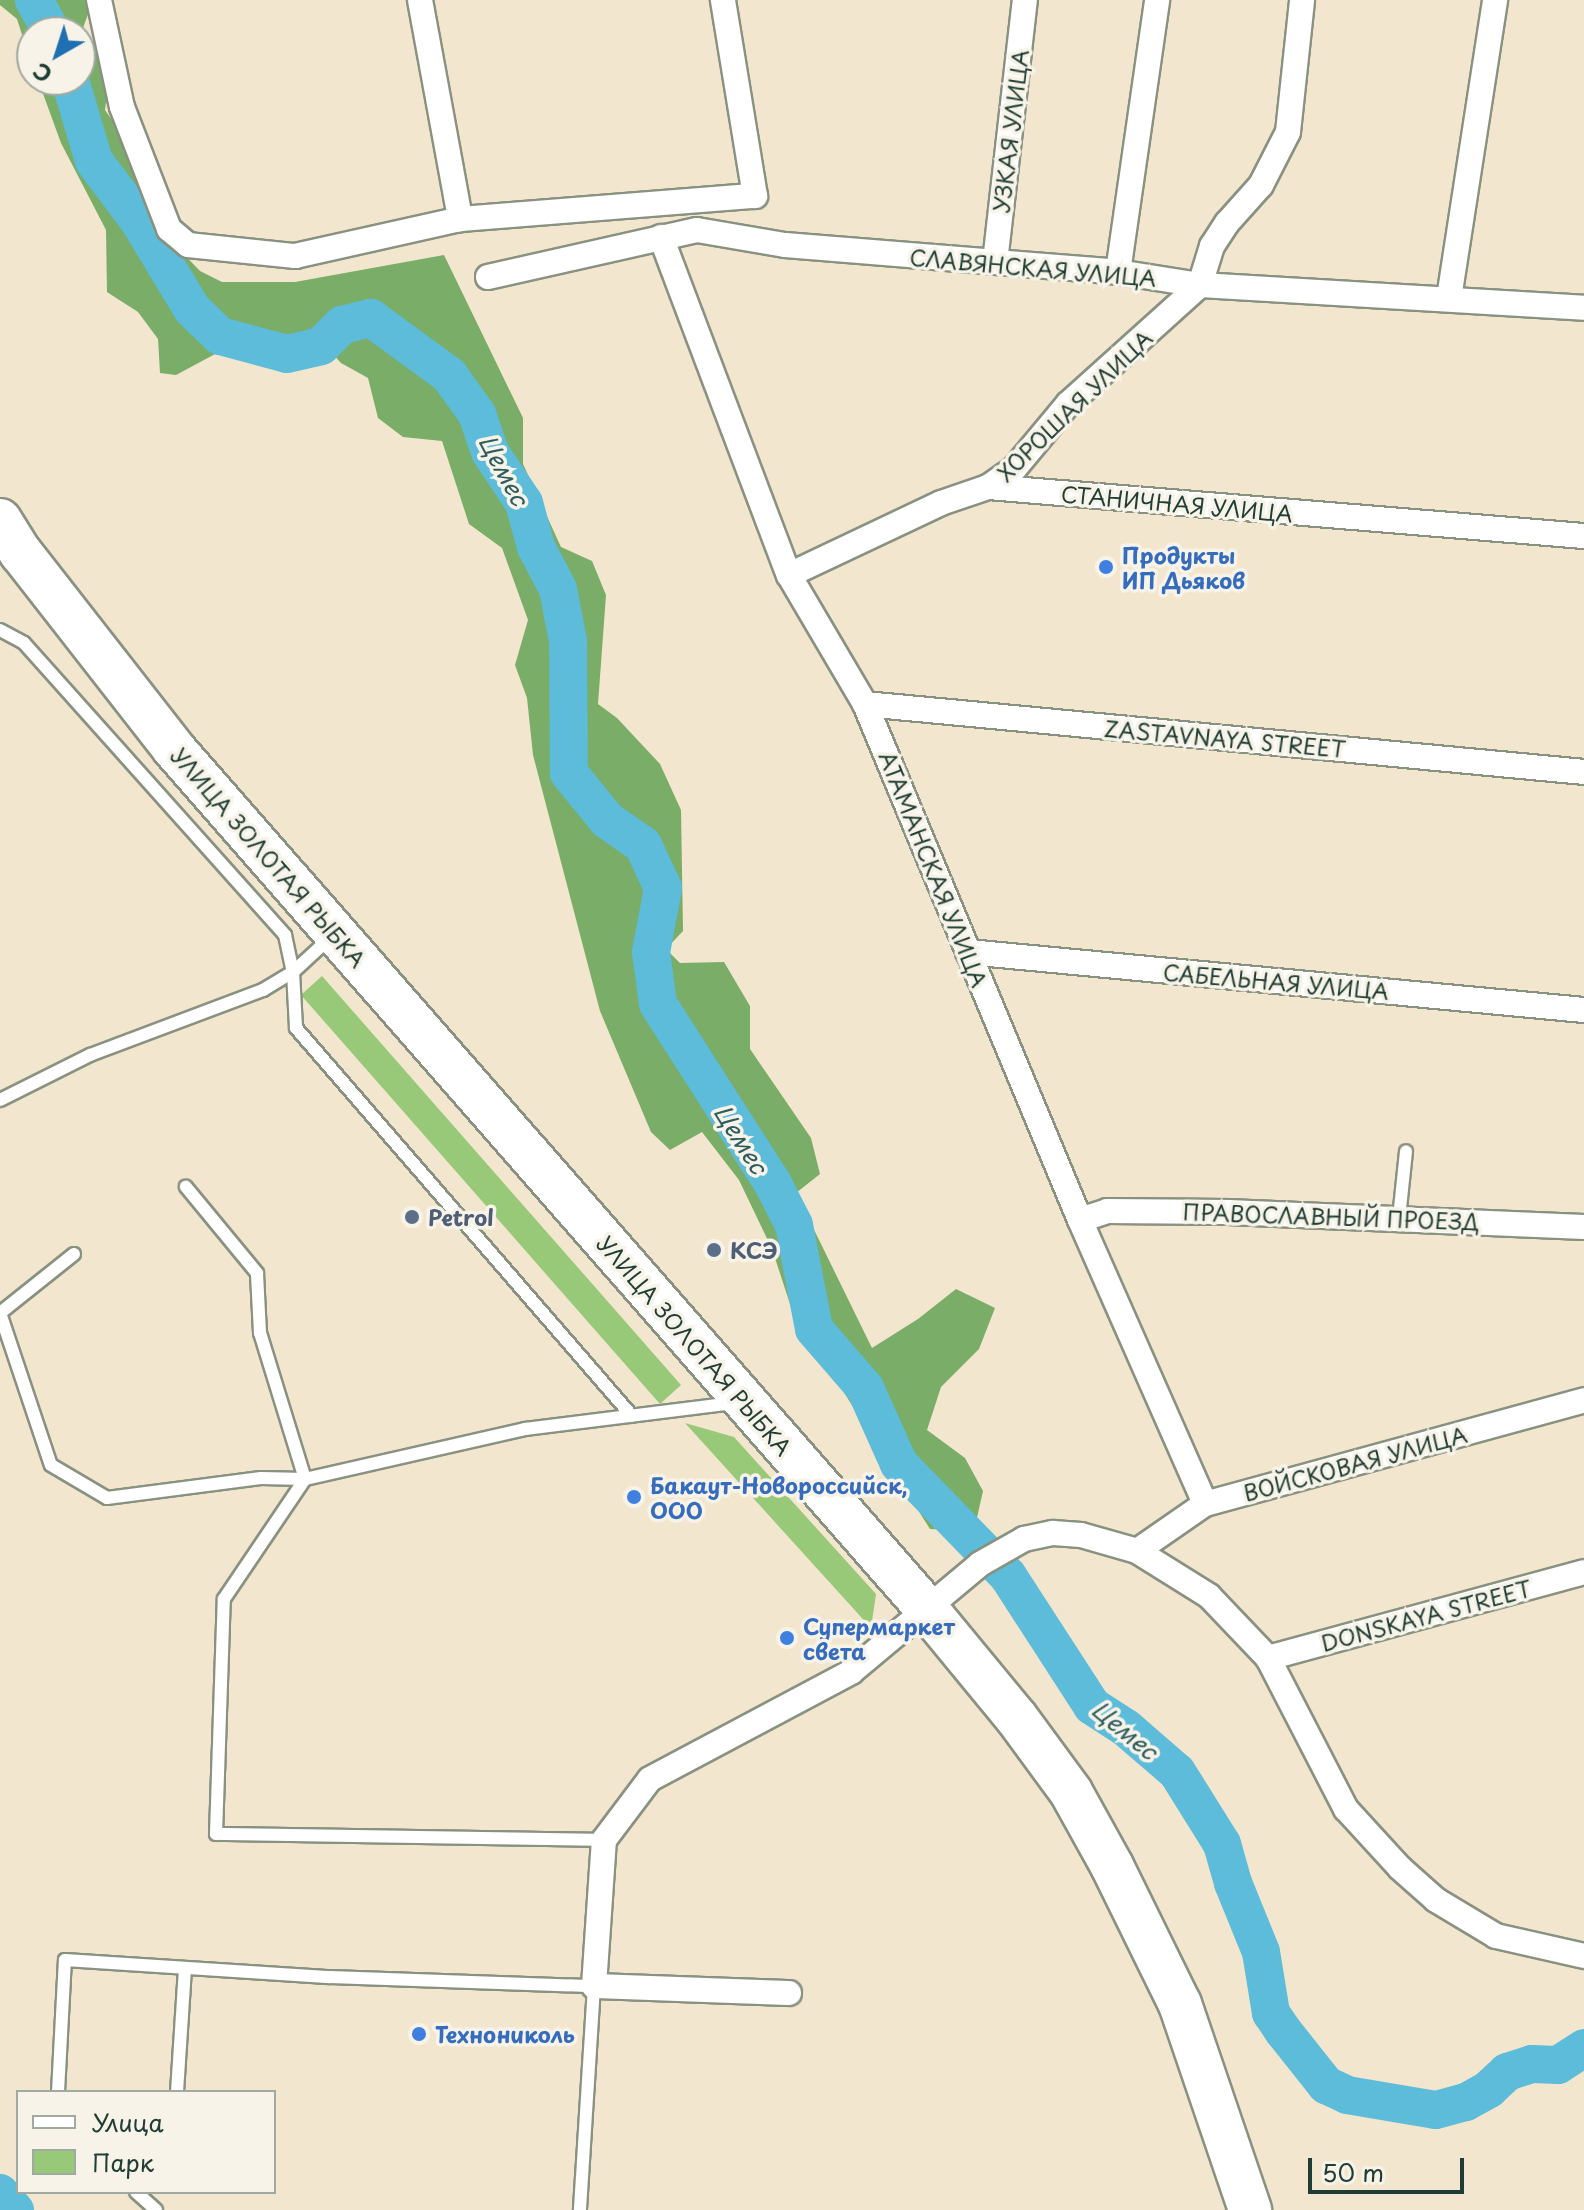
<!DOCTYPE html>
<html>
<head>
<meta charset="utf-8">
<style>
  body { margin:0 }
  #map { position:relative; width:1584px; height:2210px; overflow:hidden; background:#f3e6ce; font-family:"Playpen Sans",sans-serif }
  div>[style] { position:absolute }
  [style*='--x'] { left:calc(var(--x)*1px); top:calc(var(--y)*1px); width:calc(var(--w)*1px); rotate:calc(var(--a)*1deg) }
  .green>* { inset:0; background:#97c978 }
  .forest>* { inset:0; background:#79ad68 }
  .river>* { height:38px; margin:-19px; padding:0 19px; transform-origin:19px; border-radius:19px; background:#5cbcda }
  .roads { filter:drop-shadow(2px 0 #899281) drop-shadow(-2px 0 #899281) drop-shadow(0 2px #899281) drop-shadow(0 -2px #899281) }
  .service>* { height:12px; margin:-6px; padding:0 6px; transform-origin:6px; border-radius:6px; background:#fff }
  .minor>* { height:24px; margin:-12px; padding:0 12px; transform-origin:12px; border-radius:12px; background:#fff }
  .trunk>* { height:42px; margin:-21px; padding:0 21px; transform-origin:21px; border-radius:21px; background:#fff }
  .dots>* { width:22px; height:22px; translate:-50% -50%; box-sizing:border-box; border:4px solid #f7f3e8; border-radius:50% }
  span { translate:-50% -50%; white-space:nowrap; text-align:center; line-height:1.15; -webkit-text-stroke:7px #f7f3e8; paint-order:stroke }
  .street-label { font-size:22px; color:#1f3d34 }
  .shop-label { font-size:22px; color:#366cbe; font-weight:700 }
  .left { translate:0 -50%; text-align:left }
  .service-label { font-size:22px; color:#4e5e75; font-weight:700 }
  .water-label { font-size:24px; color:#2e5d5e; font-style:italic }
  .legend { position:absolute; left:16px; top:2090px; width:260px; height:104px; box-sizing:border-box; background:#f7f3e8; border:2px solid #a1aaa0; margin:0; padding:10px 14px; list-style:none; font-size:24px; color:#1f3d34 }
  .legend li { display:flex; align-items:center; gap:16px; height:40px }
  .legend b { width:40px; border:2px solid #a1aaa0 }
  .north { position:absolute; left:16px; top:16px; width:80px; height:80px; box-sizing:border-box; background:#f7f3e8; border:2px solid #a1aaa0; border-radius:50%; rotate:219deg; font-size:22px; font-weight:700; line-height:32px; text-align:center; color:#1f3d34 }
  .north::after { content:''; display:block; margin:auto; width:28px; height:36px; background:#1f6fb2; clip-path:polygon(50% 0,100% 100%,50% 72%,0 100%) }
  .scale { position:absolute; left:1308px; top:2158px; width:156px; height:36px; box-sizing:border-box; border:4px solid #1f3d34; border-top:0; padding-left:10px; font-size:24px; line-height:28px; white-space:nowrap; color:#1f3d34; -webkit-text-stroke:6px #f7f3e8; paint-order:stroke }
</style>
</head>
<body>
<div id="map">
  <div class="green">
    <i style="clip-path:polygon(322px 976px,681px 1385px,660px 1404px,301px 995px)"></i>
    <i style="clip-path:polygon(685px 1423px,734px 1437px,876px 1594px,871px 1628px)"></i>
  </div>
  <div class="forest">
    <i style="clip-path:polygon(0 0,91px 0,91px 6px,80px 36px,80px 32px,32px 32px,32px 66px,17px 19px,0 5px)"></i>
    <i style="clip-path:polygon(80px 40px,106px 42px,109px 79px,105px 110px,137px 156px,170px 240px,200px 271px,222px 282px,295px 282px,444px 255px,523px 418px,523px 464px,561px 547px,592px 561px,606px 595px,598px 704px,617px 718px,660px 764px,681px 810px,683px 931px,666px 949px,680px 963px,724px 962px,750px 1006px,750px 1049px,811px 1138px,820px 1174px,796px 1193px,872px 1348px,918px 1319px,956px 1289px,995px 1308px,979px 1349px,941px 1387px,927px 1430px,965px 1458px,983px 1491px,976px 1522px,954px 1530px,930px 1529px,792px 1310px,772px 1249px,739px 1180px,702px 1132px,670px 1150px,651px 1132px,600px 1011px,533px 755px,527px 698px,515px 665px,528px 620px,502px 548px,469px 524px,442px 441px,403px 437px,378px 418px,368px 378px,341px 363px,317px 337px,289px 342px,263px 361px,243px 354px,217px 353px,176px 375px,160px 373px,158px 339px,138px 312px,107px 292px,106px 230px,61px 143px,38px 80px,80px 80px)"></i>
  </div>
  <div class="river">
    <i style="--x:34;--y:0;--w:37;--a:61"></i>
    <i style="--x:70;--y:80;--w:84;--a:73.5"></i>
    <i style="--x:94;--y:161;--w:75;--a:53.1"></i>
    <i style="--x:139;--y:221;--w:103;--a:58.9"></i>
    <i style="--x:192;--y:309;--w:39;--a:44"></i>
    <i style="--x:220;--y:336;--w:69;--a:15"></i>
    <i style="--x:287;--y:354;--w:35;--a:-13"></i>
    <i style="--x:321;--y:346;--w:30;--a:-45"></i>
    <i style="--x:342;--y:325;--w:30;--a:-14"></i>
    <i style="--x:371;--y:318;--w:97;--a:36.2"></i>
    <i style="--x:449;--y:375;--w:48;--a:54.3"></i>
    <i style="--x:477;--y:414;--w:40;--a:71.1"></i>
    <i style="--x:490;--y:452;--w:61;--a:56.3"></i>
    <i style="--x:524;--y:503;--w:46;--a:74.7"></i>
    <i style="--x:536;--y:547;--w:47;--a:62.4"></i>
    <i style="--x:558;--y:589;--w:53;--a:79.1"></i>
    <i style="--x:568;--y:641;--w:132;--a:89.6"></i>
    <i style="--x:569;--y:773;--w:60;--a:51"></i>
    <i style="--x:607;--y:820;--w:44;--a:34.8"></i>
    <i style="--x:643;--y:845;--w:47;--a:65.1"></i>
    <i style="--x:663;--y:888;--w:65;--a:100.6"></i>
    <i style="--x:651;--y:952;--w:52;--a:82.3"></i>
    <i style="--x:658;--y:1004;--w:211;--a:57.4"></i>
    <i style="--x:772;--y:1182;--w:48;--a:62.9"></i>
    <i style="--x:794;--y:1225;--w:106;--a:79.1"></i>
    <i style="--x:814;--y:1329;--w:78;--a:49.2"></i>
    <i style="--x:865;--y:1388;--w:83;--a:65.9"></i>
    <i style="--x:899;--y:1464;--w:156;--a:45.8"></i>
    <i style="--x:1008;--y:1576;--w:155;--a:57.1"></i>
    <i style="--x:1092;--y:1706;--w:40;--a:32.9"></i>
    <i style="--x:1126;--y:1728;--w:67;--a:40.8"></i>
    <i style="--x:1177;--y:1772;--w:85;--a:58"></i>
    <i style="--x:1222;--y:1844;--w:41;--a:74.2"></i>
    <i style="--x:1233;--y:1883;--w:74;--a:67.9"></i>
    <i style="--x:1261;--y:1952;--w:62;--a:80.7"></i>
    <i style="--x:1271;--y:2013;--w:23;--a:56"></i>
    <i style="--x:1284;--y:2032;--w:68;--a:51.6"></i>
    <i style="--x:1326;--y:2085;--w:23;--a:25"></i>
    <i style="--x:1347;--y:2095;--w:90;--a:9.6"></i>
    <i style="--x:1436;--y:2110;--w:31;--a:-15"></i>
    <i style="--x:1466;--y:2102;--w:26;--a:-29"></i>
    <i style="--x:1489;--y:2089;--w:25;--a:-43"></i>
    <i style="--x:1507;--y:2072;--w:26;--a:-18"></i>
    <i style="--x:1532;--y:2064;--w:26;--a:2"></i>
    <i style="--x:1558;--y:2065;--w:31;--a:-33"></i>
    <i style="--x:0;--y:2193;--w:23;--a:49"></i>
  </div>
  <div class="roads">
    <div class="service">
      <i style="--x:0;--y:630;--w:27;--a:28"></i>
      <i style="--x:24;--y:643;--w:392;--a:48.2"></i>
      <i style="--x:285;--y:935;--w:38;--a:78"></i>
      <i style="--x:293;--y:972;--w:56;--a:86.9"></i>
      <i style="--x:296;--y:1028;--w:513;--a:49.11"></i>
      <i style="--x:0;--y:1100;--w:101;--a:-26.6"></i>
      <i style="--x:90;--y:1055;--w:185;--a:-20.6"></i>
      <i style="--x:263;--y:990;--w:35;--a:-31"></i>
      <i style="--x:293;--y:972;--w:50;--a:-42.6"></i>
      <i style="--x:1399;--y:1218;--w:67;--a:-84"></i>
      <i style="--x:74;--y:1254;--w:95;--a:141.4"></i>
      <i style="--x:0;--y:1313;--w:160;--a:71.5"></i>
      <i style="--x:51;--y:1465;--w:65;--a:30.5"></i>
      <i style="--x:107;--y:1498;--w:155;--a:-7.4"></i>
      <i style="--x:261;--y:1478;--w:44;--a:1.3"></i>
      <i style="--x:305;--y:1479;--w:153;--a:-107.1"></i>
      <i style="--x:260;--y:1333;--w:60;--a:-92.9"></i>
      <i style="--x:257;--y:1273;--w:112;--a:-129.5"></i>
      <i style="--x:604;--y:1840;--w:388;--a:-179.1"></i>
      <i style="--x:216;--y:1834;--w:235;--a:-88.1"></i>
      <i style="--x:224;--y:1599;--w:145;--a:-56"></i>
      <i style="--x:305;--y:1479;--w:226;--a:-12.8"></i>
      <i style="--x:525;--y:1429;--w:212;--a:-7.1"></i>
      <i style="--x:58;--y:2092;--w:132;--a:-87"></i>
      <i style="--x:65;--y:1960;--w:266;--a:3.7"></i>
      <i style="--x:330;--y:1977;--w:264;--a:2"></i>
      <i style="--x:594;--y:1986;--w:224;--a:93.6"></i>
      <i style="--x:177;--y:2092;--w:124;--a:-86.3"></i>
      <i style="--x:136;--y:2192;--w:27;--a:42"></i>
    </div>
    <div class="minor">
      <i style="--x:99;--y:0;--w:109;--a:77.9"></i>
      <i style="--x:122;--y:107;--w:131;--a:68.9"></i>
      <i style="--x:169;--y:229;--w:25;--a:40"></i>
      <i style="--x:188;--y:245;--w:108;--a:5.9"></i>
      <i style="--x:295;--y:256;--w:169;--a:-12.6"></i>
      <i style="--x:460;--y:219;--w:296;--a:-4.5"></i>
      <i style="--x:755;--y:196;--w:199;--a:-99.3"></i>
      <i style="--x:420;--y:0;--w:223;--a:79.6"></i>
      <i style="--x:661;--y:237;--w:361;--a:69.3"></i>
      <i style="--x:789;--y:575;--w:150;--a:59.5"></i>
      <i style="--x:865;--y:704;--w:559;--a:67.38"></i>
      <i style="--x:1080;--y:1220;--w:310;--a:66.2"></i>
      <i style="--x:995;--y:262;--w:264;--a:-83.5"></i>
      <i style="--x:1118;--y:272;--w:275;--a:-81.8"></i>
      <i style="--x:488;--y:277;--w:214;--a:-12.7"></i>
      <i style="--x:697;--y:230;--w:89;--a:9.7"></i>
      <i style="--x:785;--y:245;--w:334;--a:4.6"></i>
      <i style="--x:1118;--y:272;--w:83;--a:9"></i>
      <i style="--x:1200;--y:285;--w:385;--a:3.4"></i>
      <i style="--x:1449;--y:298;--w:302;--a:-81.2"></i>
      <i style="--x:988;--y:487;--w:32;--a:-35"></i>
      <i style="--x:1014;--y:469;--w:85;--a:-50.3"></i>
      <i style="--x:1068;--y:404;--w:178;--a:-42"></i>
      <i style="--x:1200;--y:285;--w:41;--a:-72.9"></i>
      <i style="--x:1212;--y:246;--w:27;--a:-57"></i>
      <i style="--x:1227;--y:223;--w:51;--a:-48.2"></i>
      <i style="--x:1261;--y:185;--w:59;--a:-63"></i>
      <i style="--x:1288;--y:132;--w:133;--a:-83.9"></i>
      <i style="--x:789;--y:575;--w:168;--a:-25.3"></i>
      <i style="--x:941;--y:503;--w:50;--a:-18.8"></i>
      <i style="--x:988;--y:487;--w:598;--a:4.7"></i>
      <i style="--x:865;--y:704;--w:722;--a:5.4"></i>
      <i style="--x:968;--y:952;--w:619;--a:5.38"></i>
      <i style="--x:1080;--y:1220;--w:28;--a:-18"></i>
      <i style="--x:1107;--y:1211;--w:121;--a:0.5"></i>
      <i style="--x:1228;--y:1212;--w:356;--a:2.4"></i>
      <i style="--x:1137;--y:1551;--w:83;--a:-34.7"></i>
      <i style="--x:1205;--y:1504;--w:393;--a:-15.3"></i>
      <i style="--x:1268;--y:1658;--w:327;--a:-15.2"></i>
      <i style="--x:789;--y:1993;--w:195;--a:-177.9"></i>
      <i style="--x:594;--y:1986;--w:146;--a:-86.1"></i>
      <i style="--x:604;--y:1840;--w:76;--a:-53"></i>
      <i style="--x:650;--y:1779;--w:228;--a:-28"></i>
      <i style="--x:851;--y:1672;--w:168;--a:-39.9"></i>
      <i style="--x:980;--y:1564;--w:51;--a:-29.6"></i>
      <i style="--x:1024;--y:1539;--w:30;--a:-12"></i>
      <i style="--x:1053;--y:1533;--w:28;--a:4"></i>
      <i style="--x:1081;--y:1535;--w:58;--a:15.9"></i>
      <i style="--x:1137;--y:1551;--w:85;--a:32"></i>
      <i style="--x:1209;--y:1596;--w:86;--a:46.4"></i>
      <i style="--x:1268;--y:1658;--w:170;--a:62.7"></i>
      <i style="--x:1346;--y:1809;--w:80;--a:47.5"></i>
      <i style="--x:1400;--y:1868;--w:48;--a:41.6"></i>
      <i style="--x:1436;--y:1900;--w:70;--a:31"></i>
      <i style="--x:1496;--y:1936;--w:90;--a:12.8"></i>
    </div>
    <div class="trunk">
      <i style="--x:0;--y:520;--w:39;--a:58"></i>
      <i style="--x:21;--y:553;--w:249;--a:52"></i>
      <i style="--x:174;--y:749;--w:1142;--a:48.8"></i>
      <i style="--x:926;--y:1608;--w:141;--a:50.5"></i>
      <i style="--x:1016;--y:1717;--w:93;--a:53.7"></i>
      <i style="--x:1071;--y:1792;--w:85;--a:61"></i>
      <i style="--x:1112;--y:1866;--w:154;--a:63.8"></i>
      <i style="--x:1180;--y:2004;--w:218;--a:71.2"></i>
    </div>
  </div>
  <div class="dots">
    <i style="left:1106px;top:567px;background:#3f7fe0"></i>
    <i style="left:412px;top:1217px;background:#5c6f8a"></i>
    <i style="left:714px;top:1250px;background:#5c6f8a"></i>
    <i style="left:634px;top:1497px;background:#3f7fe0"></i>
    <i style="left:787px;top:1638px;background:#3f7fe0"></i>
    <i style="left:419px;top:2034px;background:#3f7fe0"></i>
  </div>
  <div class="street-label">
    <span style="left:1010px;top:131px;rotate:-83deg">УЗКАЯ УЛИЦА</span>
    <span style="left:1033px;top:267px;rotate:5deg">СЛАВЯНСКАЯ УЛИЦА</span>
    <span style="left:1074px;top:405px;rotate:-44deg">ХОРОШАЯ УЛИЦА</span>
    <span style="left:1177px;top:503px;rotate:5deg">СТАНИЧНАЯ УЛИЦА</span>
    <span style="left:1225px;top:738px;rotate:5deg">ZASTAVNAYA STREET</span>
    <span style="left:269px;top:857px;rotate:49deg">УЛИЦА ЗОЛОТАЯ РЫБКА</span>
    <span style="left:934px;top:869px;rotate:68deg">АТАМАНСКАЯ УЛИЦА</span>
    <span style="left:1276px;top:981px;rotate:5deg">САБЕЛЬНАЯ УЛИЦА</span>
    <span style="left:1331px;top:1216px;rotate:2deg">ПРАВОСЛАВНЫЙ ПРОЕЗД</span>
    <span style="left:695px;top:1345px;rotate:49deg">УЛИЦА ЗОЛОТАЯ РЫБКА</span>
    <span style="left:1355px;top:1463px;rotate:-15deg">ВОЙСКОВАЯ УЛИЦА</span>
    <span style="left:1426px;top:1615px;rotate:-15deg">DONSKAYA STREET</span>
  </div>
  <div class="shop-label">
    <span class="left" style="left:1122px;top:567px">Продукты<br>ИП Дьяков</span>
    <span class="left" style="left:650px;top:1497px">Бакаут-Новороссийск,<br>ООО</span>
    <span class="left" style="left:803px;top:1638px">Супермаркет<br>света</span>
    <span class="left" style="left:435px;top:2034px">Технониколь</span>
  </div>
  <div class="service-label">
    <span class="left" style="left:428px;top:1217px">Petrol</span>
    <span class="left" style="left:730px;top:1250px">КСЭ</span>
  </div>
  <div class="water-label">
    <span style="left:504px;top:470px;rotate:62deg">Цемес</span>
    <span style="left:741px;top:1139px;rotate:58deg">Цемес</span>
    <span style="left:1125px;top:1730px;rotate:40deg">Цемес</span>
  </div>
  <ul class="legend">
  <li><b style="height:10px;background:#fff"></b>Улица</li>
  <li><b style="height:22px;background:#97c978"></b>Парк</li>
  </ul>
  <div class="north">С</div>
  <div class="scale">50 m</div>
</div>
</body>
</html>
